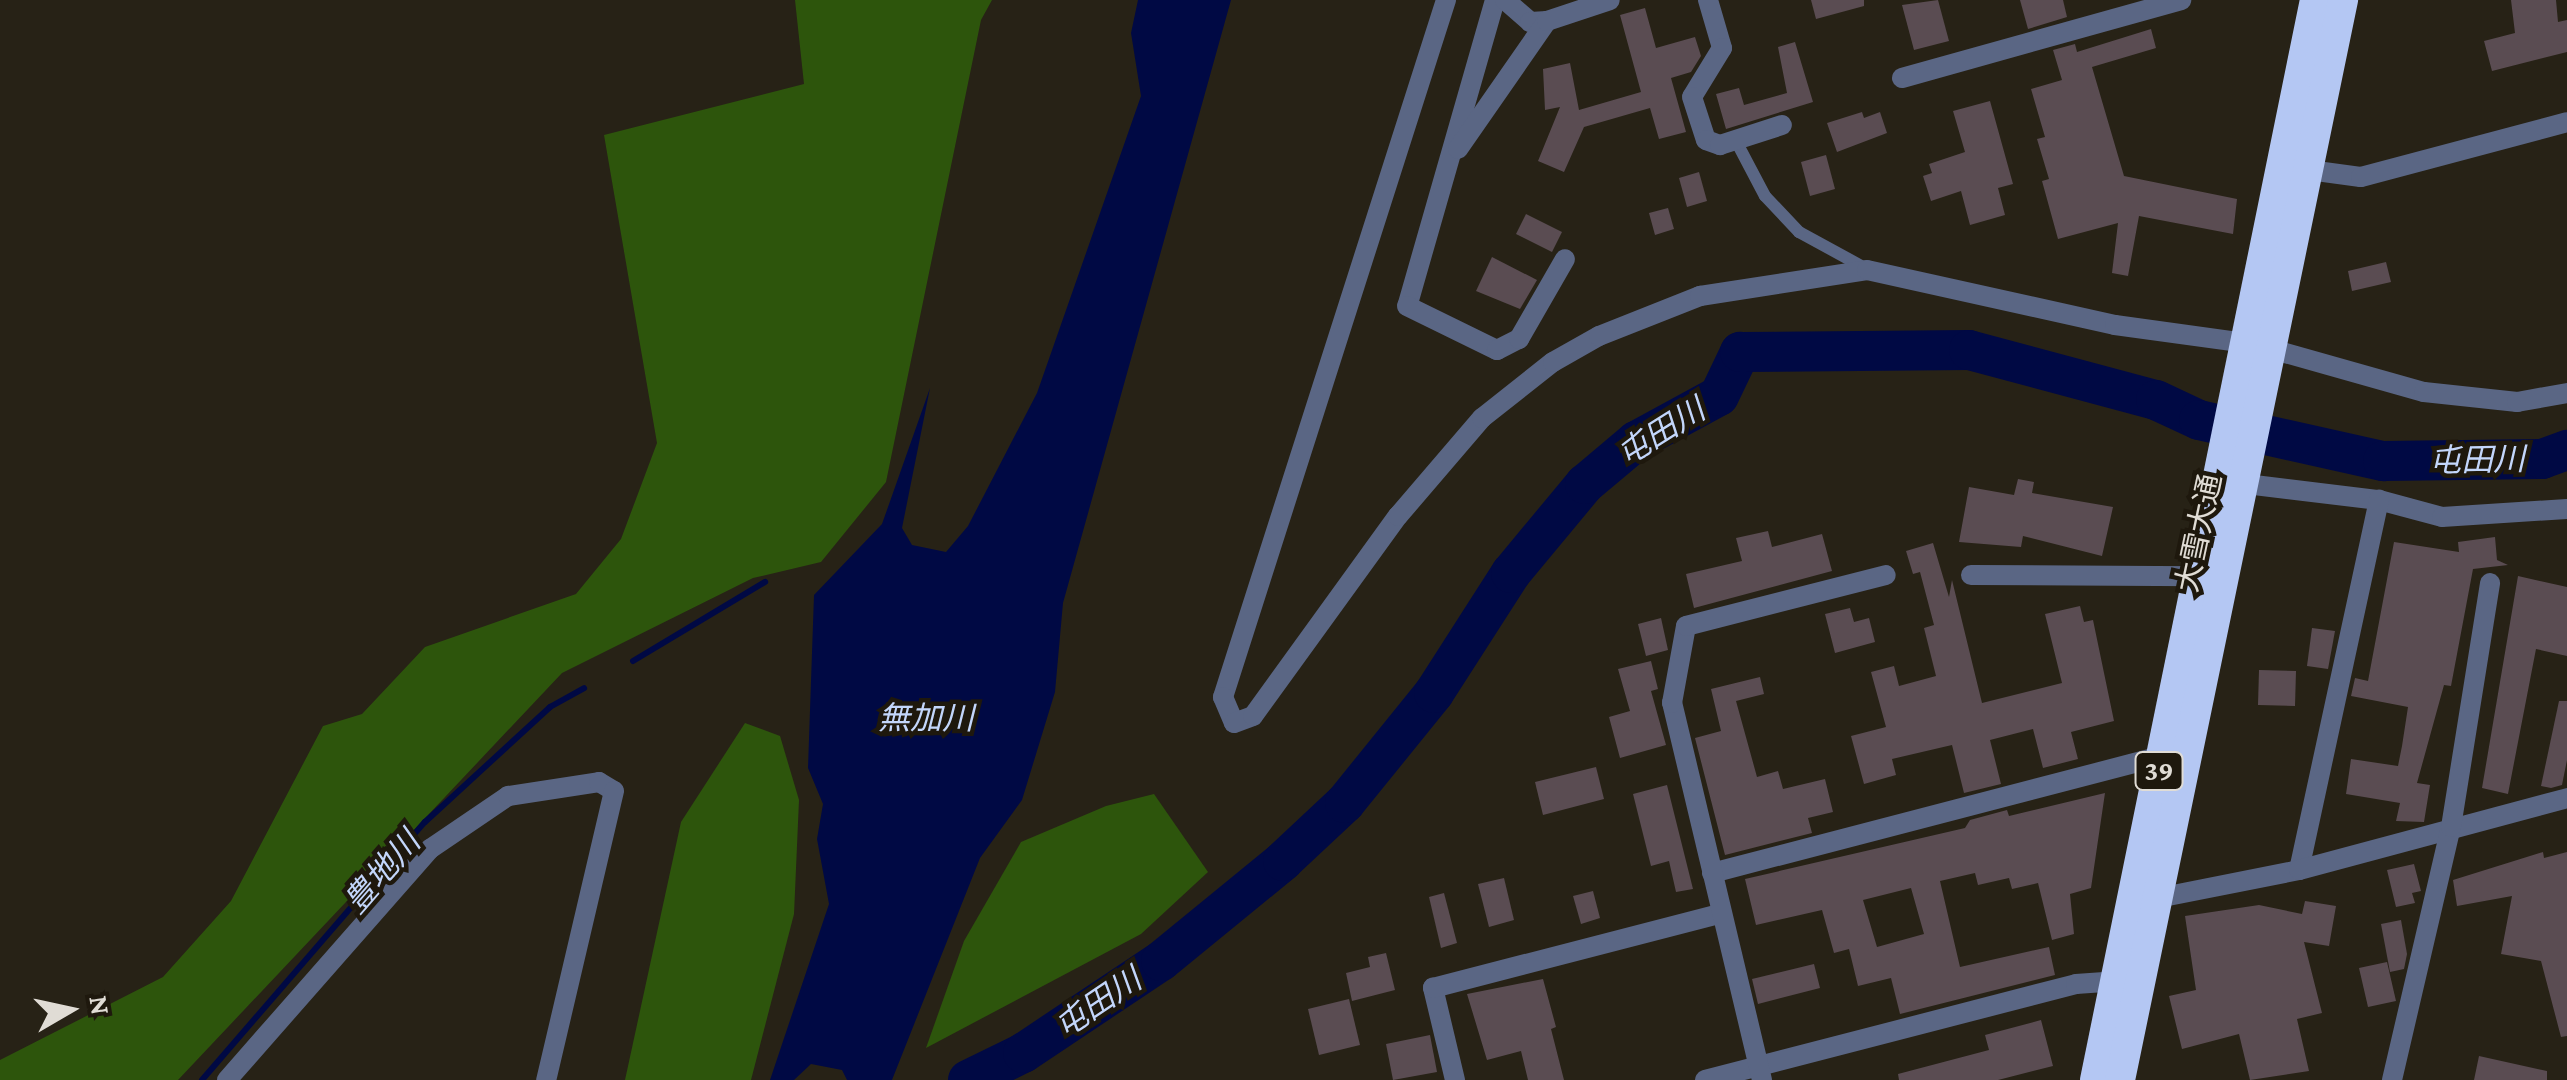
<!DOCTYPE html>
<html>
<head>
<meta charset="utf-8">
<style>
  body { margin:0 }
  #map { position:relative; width:2567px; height:1080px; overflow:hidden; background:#272216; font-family:"Crimson Pro","Noto Sans JP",serif }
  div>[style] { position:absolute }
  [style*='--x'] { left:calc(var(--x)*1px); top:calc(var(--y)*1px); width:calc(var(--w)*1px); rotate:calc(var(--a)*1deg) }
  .forest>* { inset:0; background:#2d550c }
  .water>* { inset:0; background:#000944 }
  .stream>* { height:6px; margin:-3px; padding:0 3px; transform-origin:3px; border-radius:3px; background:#000944 }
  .river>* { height:40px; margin:-20px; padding:0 20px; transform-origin:20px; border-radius:20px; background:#000944 }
  .building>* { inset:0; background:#5a4c52 }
  .lane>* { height:12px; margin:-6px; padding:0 6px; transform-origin:6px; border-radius:6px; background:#5a6684 }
  .street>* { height:20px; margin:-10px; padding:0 10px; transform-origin:10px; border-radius:10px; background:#5a6684 }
  .highway>* { height:30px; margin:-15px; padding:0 15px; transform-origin:15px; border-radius:15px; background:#b4c7f3 }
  span { translate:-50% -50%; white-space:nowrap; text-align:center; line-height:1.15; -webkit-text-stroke:9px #1e180d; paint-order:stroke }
  .shield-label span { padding:2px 8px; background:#1e180d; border:2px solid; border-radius:8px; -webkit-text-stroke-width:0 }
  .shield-label { font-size:28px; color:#e0dcd5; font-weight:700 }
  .street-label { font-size:30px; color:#e0dcd5 }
  .water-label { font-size:32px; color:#c3d6fb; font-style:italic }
  .north { position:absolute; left:20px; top:960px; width:100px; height:100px; -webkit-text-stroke:8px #1e180d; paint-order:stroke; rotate:81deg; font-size:28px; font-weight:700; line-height:40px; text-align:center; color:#e0dcd5 }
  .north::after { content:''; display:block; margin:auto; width:35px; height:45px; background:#e0dcd5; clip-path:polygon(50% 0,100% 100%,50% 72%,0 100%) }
</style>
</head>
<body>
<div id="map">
  <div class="forest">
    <i style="clip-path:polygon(795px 0,992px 0,981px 20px,886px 482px,821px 562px,753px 578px,562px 673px,178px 1080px,0 1080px,0 1060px,163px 977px,231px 901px,323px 726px,362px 714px,425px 647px,576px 594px,621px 539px,657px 443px,604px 135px,804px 84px)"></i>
    <i style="clip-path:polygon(745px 723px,780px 736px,799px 800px,794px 914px,751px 1080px,625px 1080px,681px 822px)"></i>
    <i style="clip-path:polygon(1154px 794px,1208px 872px,1141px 934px,926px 1048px,964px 941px,1021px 842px,1106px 806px)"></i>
  </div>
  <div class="water">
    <i style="clip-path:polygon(1138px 0,1231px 0,1063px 603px,1055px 692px,1022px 800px,980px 858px,892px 1080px,847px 1080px,842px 1070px,811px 1064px,794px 1080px,770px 1080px,829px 904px,817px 839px,823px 804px,808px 768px,814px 595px,882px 524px,930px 388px,902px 528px,912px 545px,946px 552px,968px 526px,1037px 393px,1141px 96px,1131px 33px)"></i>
  </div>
  <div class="stream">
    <i style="--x:633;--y:661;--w:154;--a:-30.9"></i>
    <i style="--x:202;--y:1080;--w:341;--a:-49.2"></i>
    <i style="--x:425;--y:822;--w:170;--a:-42.6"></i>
    <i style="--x:550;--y:707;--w:39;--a:-29"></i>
  </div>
  <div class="river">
    <i style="--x:968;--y:1080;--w:61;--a:-26.1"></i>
    <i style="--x:1023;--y:1053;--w:166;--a:-33.7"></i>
    <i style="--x:1161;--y:961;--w:158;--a:-39.3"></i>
    <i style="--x:1283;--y:861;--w:85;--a:-43.1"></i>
    <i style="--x:1345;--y:803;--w:141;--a:-51"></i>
    <i style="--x:1434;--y:693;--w:143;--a:-57.3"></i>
    <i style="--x:1511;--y:573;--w:116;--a:-50.3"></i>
    <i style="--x:1585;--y:484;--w:67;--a:-40.1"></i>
    <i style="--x:1636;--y:441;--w:94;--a:-28.5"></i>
    <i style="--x:1719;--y:396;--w:49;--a:-64.5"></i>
    <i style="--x:1740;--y:352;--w:229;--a:-0.5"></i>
    <i style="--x:1969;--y:350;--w:194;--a:15"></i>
    <i style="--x:2156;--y:400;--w:47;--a:24.9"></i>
    <i style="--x:2199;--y:420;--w:189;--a:12.6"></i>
    <i style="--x:2383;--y:461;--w:159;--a:-0.7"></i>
    <i style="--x:2542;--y:459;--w:27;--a:-20"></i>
  </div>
  <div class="building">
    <i style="clip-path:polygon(1811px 0,1864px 0,1864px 6px,1816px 19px)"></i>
    <i style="clip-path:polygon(1938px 0,1949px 41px,1914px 50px,1902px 5px)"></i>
    <i style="clip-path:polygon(2020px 0,2063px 0,2067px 17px,2028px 29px)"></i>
    <i style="clip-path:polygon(2511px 0,2556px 0,2558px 22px,2567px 20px,2567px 52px,2492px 71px,2484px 41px,2515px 33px)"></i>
    <i style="clip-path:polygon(1645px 8px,1656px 48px,1695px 37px,1701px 56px,1691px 72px,1671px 78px,1686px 132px,1659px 139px,1650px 108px,1584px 127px,1564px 172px,1538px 161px,1560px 107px,1545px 110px,1543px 69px,1570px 63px,1579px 110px,1641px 92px,1620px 15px)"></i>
    <i style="clip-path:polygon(2151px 29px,2156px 48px,2092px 67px,2124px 176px,2237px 199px,2233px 234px,2139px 216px,2128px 276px,2112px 273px,2118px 223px,2058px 239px,2042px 181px,2049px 179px,2037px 139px,2045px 137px,2031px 89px,2062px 80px,2053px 50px,2075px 44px,2077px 52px)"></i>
    <i style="clip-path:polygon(1795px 42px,1813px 102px,1726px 129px,1716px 94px,1739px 88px,1744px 105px,1787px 93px,1778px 47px)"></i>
    <i style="clip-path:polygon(1990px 101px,2013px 184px,1998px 188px,2005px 215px,1970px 225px,1961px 191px,1931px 201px,1923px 176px,1932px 173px,1929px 164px,1965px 152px,1953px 111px)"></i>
    <i style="clip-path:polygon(1862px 112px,1864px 118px,1880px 112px,1887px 133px,1837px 152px,1827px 123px)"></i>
    <i style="clip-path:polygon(1826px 155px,1835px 189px,1810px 196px,1801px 162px)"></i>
    <i style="clip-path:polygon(1699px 172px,1707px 201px,1687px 207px,1679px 178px)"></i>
    <i style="clip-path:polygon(1668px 208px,1674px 229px,1655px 235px,1649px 213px)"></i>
    <i style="clip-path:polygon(1526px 214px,1562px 232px,1552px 252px,1516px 234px)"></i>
    <i style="clip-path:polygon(1492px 257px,1537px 280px,1520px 309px,1476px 291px)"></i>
    <i style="clip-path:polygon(2386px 262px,2391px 282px,2352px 291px,2348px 271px)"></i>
    <i style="clip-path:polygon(2018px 479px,2034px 482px,2032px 493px,2113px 507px,2102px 556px,2023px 536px,2021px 547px,1959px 542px,1969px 487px,2014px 495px)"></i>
    <i style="clip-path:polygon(1768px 531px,1772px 547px,1822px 534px,1832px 571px,1694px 608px,1686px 574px,1742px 561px,1736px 538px)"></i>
    <i style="clip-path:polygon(2495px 537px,2497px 560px,2508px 565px,2473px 569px,2451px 686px,2444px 685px,2417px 783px,2430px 785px,2424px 822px,2396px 821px,2400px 803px,2346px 794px,2351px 759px,2398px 766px,2402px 746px,2408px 707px,2351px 696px,2355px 678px,2368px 681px,2394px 542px,2459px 552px,2458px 542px)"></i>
    <i style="clip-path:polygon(1933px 543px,1949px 597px,1952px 580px,1982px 703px,2062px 683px,2045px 614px,2080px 606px,2084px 622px,2093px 620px,2114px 721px,2071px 732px,2078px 759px,2043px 768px,2033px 729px,1990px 740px,2001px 784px,1964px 793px,1952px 745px,1892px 759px,1896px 775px,1864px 784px,1851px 736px,1886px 727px,1871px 672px,1894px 666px,1899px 686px,1936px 676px,1924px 628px,1934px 625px,1920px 572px,1913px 574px,1906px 551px)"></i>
    <i style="clip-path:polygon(2518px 576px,2567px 587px,2567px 656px,2536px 649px,2508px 794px,2482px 788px)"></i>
    <i style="clip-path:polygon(1850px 608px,1854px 622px,1869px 618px,1875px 642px,1835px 653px,1825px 614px)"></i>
    <i style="clip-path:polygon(1661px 618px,1668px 650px,1646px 656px,1638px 624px)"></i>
    <i style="clip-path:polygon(2312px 628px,2335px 631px,2328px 669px,2307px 666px)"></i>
    <i style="clip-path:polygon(1651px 661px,1658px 689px,1651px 691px,1666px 745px,1620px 758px,1609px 717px,1630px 711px,1618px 669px)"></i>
    <i style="clip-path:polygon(2259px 670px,2296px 671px,2295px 706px,2258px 705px)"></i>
    <i style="clip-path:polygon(1760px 677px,1764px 694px,1736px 701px,1757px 777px,1778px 771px,1783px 789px,1825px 779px,1833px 812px,1808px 818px,1812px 833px,1725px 855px,1695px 738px,1721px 731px,1711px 689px)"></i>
    <i style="clip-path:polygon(2559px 701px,2567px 701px,2567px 760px,2562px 785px,2551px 788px,2541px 786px)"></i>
    <i style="clip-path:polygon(1596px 767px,1604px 799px,1543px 815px,1535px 782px)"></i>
    <i style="clip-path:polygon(1667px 785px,1693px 889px,1676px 892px,1669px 861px,1651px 866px,1633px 794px)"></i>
    <i style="clip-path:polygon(evenodd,2105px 793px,2091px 888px,2070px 894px,2074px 934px,2052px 940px,2038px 883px,2012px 889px,2009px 878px,1978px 885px,1975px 873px,1940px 881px,1960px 967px,2049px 947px,2055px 975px,1900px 1014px,1891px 978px,1858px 986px,1849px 949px,1834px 953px,1822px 910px,1756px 925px,1745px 879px,1965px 828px,1970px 820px,2007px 810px,2009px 816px,2105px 793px,1911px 888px,1924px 934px,1877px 947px,1863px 900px,1911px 888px)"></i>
    <i style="clip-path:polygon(2543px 852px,2544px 858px,2567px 852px,2567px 1036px,2561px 1037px,2541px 961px,2501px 954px,2512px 896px,2457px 906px,2453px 880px)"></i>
    <i style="clip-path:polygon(2414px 864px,2421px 891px,2412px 893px,2415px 903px,2396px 907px,2387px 870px)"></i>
    <i style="clip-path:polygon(1504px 878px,1514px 920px,1489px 927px,1478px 884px)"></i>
    <i style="clip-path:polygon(1593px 891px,1600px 918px,1581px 924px,1573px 896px)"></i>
    <i style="clip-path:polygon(1444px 893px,1457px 943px,1441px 948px,1429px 897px)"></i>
    <i style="clip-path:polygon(2305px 901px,2336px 906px,2329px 946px,2304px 942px,2322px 1013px,2297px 1019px,2309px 1071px,2250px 1080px,2239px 1034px,2182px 1049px,2169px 996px,2196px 990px,2185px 916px,2259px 905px,2302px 914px)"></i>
    <i style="clip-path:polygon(2401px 920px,2407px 954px,2404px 969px,2390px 972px,2381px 924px)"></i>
    <i style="clip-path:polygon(1386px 953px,1395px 990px,1352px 1001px,1346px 973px,1370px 967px,1368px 957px)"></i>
    <i style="clip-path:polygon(2387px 962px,2396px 1001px,2368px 1007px,2359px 968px)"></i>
    <i style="clip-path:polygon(1814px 964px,1820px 988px,1758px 1004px,1752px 979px)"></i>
    <i style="clip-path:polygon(1543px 979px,1556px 1027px,1551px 1029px,1564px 1080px,1528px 1080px,1521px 1051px,1487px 1060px,1467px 994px)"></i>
    <i style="clip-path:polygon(1349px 999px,1360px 1045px,1319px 1055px,1308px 1009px)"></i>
    <i style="clip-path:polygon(2041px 1020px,2053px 1066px,1998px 1080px,1899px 1080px,1898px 1074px,1989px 1050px,1985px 1035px)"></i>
    <i style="clip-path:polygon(1430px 1035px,1437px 1072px,1393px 1080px,1386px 1044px)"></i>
    <i style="clip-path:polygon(2479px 1056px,2547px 1071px,2547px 1080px,2474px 1080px)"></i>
  </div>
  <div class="lane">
    <i style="--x:1736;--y:141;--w:62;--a:62.2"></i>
    <i style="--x:1765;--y:196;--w:50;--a:46.6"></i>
    <i style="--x:1799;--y:232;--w:75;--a:28.6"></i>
  </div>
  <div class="street">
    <i style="--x:1446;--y:0;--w:732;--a:107.74"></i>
    <i style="--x:1223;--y:697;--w:28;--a:67"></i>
    <i style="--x:1234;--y:723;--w:20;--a:-20"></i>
    <i style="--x:1253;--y:716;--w:247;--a:-54.1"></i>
    <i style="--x:1398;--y:516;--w:129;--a:-49.4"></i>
    <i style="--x:1482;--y:418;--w:90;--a:-38.3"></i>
    <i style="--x:1553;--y:362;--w:53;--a:-29.5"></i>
    <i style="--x:1599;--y:336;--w:109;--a:-21.6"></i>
    <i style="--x:1700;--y:296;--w:169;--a:-8.8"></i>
    <i style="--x:1867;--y:270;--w:254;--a:12.5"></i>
    <i style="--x:2115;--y:325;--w:133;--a:7.8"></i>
    <i style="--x:1495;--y:0;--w:318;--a:106"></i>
    <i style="--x:1407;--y:306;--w:100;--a:26.1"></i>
    <i style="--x:1497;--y:350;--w:25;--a:-27"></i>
    <i style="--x:1519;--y:339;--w:92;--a:-60.1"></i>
    <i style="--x:1505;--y:0;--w:33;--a:41"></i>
    <i style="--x:1530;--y:22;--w:17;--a:-3"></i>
    <i style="--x:1708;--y:0;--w:50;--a:73.7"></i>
    <i style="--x:1722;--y:48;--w:57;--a:121.5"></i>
    <i style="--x:1692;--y:97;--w:45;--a:72"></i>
    <i style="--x:1706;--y:140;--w:15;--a:20"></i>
    <i style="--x:1720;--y:145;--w:65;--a:-17.9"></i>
    <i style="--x:1902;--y:78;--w:290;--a:-15.6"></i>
    <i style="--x:1458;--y:149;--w:156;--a:-55.2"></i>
    <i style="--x:1547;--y:21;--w:66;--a:-18.4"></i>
    <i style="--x:2309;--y:170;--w:52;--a:7.7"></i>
    <i style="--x:2361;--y:177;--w:213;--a:-14.9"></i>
    <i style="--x:2271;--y:349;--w:159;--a:15.7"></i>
    <i style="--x:2424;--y:392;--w:94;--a:6.1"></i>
    <i style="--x:2517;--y:402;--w:51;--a:-10.2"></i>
    <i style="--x:2246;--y:484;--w:134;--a:6.9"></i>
    <i style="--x:2379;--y:500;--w:65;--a:15.1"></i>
    <i style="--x:2442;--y:517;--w:125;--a:-3.7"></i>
    <i style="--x:1971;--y:575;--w:228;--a:0.3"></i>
    <i style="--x:2299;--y:870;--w:379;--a:-77.8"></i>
    <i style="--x:1712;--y:873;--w:465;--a:-14.6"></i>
    <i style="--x:2158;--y:898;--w:144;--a:-11.2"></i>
    <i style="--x:2299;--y:870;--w:278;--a:-15"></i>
    <i style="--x:227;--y:1080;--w:308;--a:-48.7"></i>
    <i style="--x:430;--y:849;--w:94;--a:-34.2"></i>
    <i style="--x:508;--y:796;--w:92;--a:-8.7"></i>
    <i style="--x:599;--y:782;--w:17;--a:31"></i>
    <i style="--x:614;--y:791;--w:297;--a:103.2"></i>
    <i style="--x:1455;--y:1080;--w:95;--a:-103.4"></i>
    <i style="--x:1433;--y:988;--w:296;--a:-14.5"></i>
    <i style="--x:1705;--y:1080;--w:383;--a:-14.5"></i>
    <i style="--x:2076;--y:984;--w:39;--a:-4"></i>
    <i style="--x:1762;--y:1080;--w:388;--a:-103.4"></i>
    <i style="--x:1672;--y:703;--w:78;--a:-79.7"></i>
    <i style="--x:1686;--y:626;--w:206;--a:-14.3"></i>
    <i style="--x:2392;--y:1080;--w:260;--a:-76.9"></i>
    <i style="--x:2451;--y:827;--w:247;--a:-80.9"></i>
  </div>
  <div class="highway">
    <i style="--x:2095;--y:1080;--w:1102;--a:-78.49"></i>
    <i style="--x:2120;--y:1080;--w:1103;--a:-78.33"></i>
  </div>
  <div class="shield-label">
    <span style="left:2159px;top:771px">39</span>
  </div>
  <div class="street-label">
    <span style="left:2199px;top:533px;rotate:-78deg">大雪大通</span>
  </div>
  <div class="water-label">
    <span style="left:1661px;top:432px;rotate:-32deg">屯田川</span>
    <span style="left:2477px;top:460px;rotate:-1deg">屯田川</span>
    <span style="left:926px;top:718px">無加川</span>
    <span style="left:382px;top:872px;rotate:-49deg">豊地川</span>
    <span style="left:1098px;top:1003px;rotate:-34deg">屯田川</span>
  </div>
  <div class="north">N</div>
</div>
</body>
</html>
